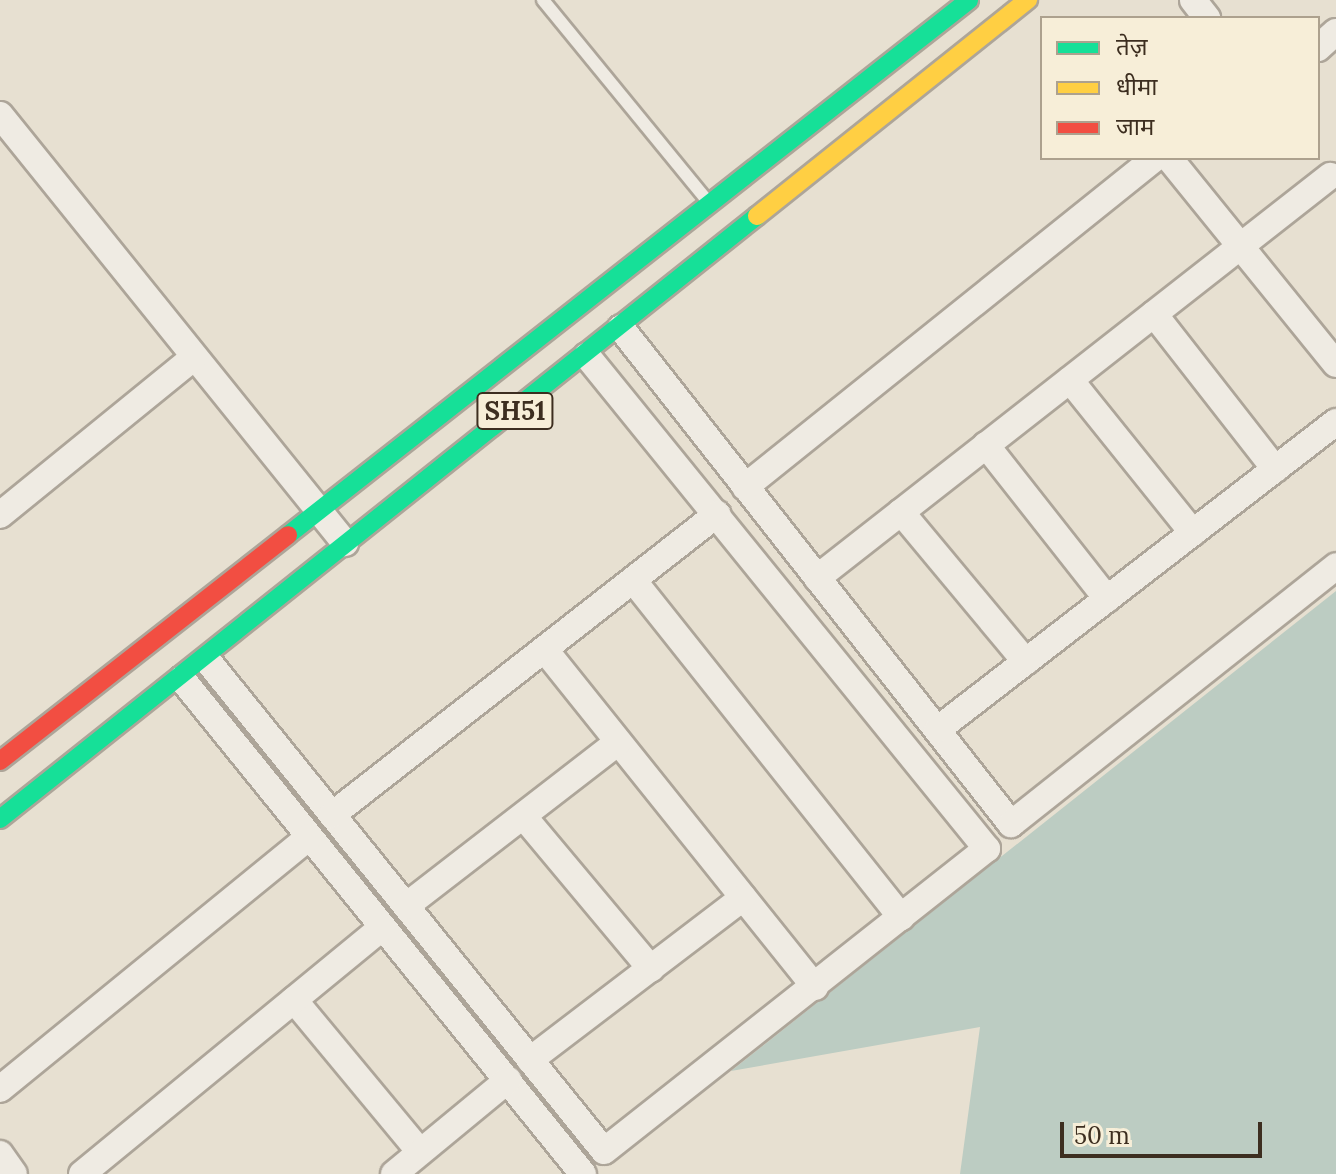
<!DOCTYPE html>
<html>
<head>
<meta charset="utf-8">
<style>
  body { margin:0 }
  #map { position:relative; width:1336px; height:1174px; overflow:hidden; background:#e7e0d1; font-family:Lora,"Noto Sans Devanagari",serif }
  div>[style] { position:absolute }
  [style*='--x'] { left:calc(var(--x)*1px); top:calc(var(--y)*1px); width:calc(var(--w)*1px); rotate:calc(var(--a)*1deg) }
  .water>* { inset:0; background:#bcccc2 }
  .roads { filter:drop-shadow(2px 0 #ada599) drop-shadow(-2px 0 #ada599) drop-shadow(0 2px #ada599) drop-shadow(0 -2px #ada599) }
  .lane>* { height:12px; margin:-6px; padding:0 6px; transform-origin:6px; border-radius:6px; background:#efebe3 }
  .street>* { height:26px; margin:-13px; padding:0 13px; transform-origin:13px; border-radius:13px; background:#efebe3 }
  .fast>* { height:18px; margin:-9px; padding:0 9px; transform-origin:9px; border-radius:9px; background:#16e098 }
  .slow>* { height:18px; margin:-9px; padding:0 9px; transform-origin:9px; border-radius:9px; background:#ffcf43 }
  .jam>* { height:18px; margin:-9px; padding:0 9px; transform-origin:9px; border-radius:9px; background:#f24e42 }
  span { translate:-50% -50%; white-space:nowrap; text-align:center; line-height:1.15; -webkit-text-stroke:8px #f7eed8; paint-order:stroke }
  .shield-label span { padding:2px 6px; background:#f7eed8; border:2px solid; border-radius:6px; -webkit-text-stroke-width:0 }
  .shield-label { font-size:26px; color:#3d2e20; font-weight:700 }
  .legend { position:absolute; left:1040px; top:16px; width:280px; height:144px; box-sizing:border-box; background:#f7eed8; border:2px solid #ada18e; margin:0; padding:10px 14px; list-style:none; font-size:24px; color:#3d2e20 }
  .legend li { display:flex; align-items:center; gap:16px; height:40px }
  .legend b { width:40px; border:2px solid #ada18e }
  .scale { position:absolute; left:1060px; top:1122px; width:202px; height:36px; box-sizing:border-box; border:4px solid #3d2e20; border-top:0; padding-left:10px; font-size:24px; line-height:28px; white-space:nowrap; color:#3d2e20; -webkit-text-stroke:6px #f7eed8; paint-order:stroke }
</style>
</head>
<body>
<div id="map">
  <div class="water">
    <i style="clip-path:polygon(1336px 591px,1336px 1174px,960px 1174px,980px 1027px,731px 1071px)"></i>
  </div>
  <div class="roads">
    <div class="lane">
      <i style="--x:543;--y:0;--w:257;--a:50.7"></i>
    </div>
    <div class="street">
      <i style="--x:1193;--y:0;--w:23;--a:52"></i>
      <i style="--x:1318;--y:48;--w:24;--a:-42"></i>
      <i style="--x:0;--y:115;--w:550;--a:51.13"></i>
      <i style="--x:1169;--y:158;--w:265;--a:51"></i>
      <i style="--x:1154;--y:314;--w:197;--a:52"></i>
      <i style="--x:621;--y:328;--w:631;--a:51.82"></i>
      <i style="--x:1011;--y:824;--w:415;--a:-38.4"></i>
      <i style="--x:1070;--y:380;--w:196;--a:51.2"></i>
      <i style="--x:986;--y:445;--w:196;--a:51.8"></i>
      <i style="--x:745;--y:487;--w:526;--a:-38.74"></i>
      <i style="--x:901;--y:512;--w:195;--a:50.2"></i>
      <i style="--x:0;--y:515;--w:249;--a:-39.1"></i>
      <i style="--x:817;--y:578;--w:652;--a:-38.08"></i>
      <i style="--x:633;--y:580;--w:431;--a:51.5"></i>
      <i style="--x:545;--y:650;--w:432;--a:51.3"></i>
      <i style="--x:207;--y:660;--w:631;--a:51.04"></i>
      <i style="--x:604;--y:1151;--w:488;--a:-38.3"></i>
      <i style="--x:987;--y:849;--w:635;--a:-129.05"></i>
      <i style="--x:182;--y:679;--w:637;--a:50.99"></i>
      <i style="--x:937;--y:730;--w:504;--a:-37.67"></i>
      <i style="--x:332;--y:815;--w:489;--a:-38"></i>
      <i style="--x:524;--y:817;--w:198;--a:50.1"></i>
      <i style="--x:406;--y:906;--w:268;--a:-37.7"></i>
      <i style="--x:294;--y:1000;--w:197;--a:50.3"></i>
      <i style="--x:530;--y:1060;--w:268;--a:-37.3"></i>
      <i style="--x:0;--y:1089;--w:399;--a:-39.2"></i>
      <i style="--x:0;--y:1154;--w:24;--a:55"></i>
      <i style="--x:82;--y:1174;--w:389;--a:-39.4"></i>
      <i style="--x:394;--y:1174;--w:148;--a:-39.5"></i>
    </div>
    <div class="fast">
      <i style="--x:288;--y:535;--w:866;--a:-38.15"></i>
      <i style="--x:0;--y:819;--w:968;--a:-38.54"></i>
    </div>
    <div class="slow">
      <i style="--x:757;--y:216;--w:347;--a:-38.6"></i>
    </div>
    <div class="jam">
      <i style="--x:0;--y:761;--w:366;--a:-38.1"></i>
    </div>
  </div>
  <div class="shield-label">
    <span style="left:515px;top:411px">SH51</span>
  </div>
  <ul class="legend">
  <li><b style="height:10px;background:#16e098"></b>तेज़</li>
  <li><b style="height:10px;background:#ffcf43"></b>धीमा</li>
  <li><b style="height:10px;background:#f24e42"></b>जाम</li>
  </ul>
  <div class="scale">50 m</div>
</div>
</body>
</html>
